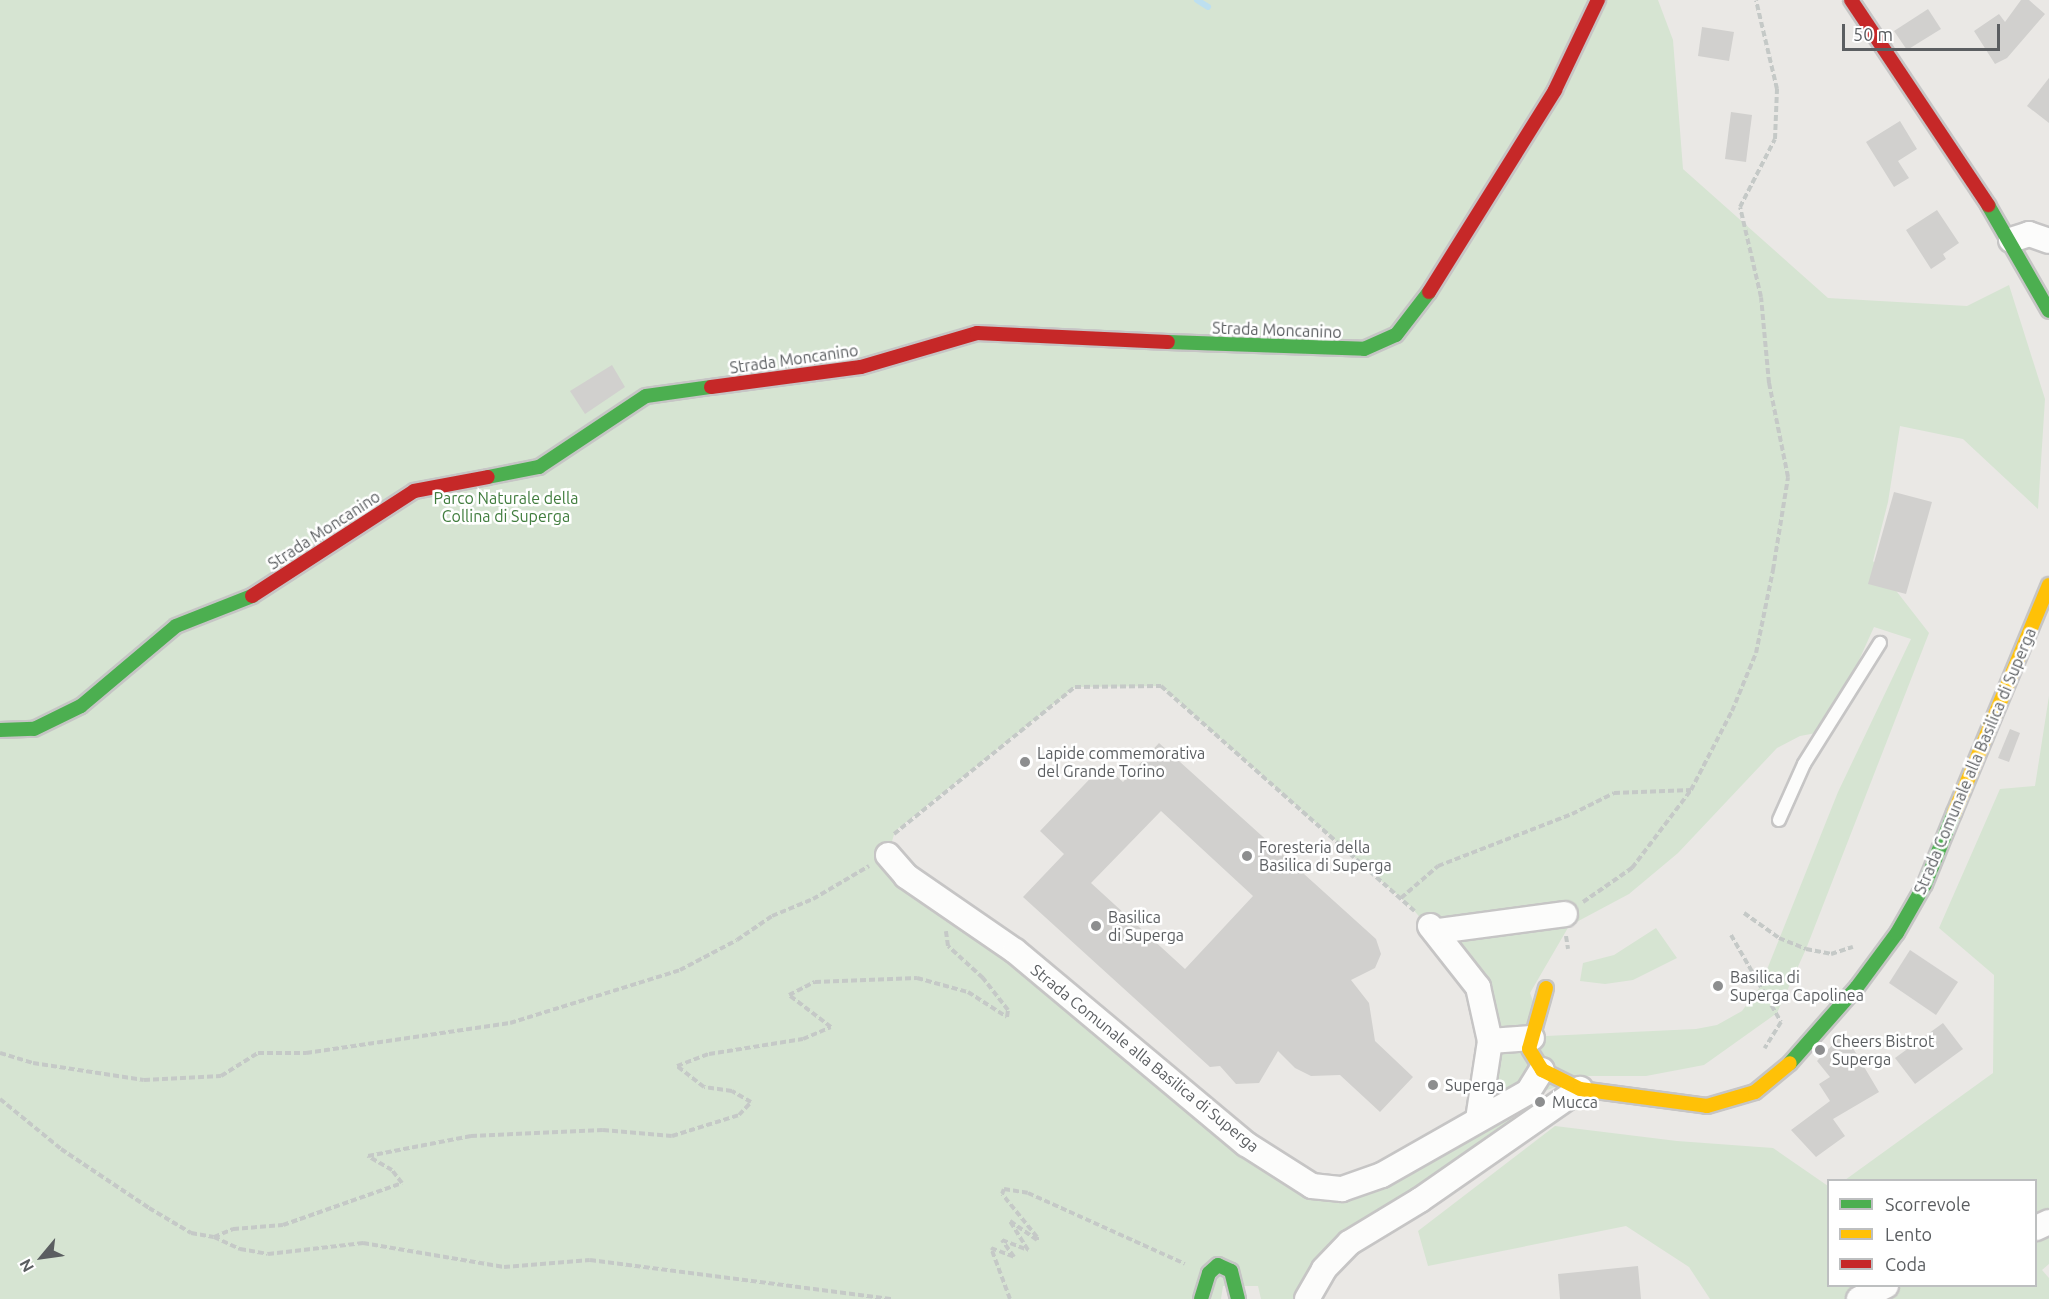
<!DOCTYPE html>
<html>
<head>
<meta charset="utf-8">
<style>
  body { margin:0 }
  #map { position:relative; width:2049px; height:1299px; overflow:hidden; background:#eae8e5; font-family:Ubuntu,sans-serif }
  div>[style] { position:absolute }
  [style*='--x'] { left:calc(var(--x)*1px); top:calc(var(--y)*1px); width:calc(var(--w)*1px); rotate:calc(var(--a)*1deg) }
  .green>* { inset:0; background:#d6e4d2 }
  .stream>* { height:6px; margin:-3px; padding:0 3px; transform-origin:3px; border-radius:3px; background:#bddff0 }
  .building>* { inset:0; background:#d1d0ce }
  .path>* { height:4px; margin-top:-2px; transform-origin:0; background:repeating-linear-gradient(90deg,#c5c9c7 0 6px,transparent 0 9px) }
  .roads { filter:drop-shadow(2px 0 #c6c5c5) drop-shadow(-2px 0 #c6c5c5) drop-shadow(0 2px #c6c5c5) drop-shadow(0 -2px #c6c5c5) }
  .lane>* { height:12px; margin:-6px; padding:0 6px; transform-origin:6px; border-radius:6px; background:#fcfcfb }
  .street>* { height:24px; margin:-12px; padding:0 12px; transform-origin:12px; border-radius:12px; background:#fcfcfb }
  .fast>* { height:14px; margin:-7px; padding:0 7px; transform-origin:7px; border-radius:7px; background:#4caf50 }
  .slow>* { height:14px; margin:-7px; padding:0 7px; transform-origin:7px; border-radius:7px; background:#ffc107 }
  .jam>* { height:14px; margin:-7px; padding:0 7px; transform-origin:7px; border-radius:7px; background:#c62828 }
  .dots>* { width:16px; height:16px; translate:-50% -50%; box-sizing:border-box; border:3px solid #fff; border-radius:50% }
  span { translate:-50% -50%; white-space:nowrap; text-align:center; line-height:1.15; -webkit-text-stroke:5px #fff; paint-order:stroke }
  .street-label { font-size:16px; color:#5b5e61 }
  .park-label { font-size:16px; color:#417d3e }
  .poi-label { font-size:16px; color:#5b5e61 }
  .left { translate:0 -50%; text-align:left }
  .legend { position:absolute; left:1827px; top:1179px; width:210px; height:108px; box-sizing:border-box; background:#fff; border:2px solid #bdbfc0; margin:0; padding:8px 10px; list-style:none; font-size:18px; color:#5b5e61 }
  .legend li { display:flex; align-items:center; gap:12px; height:30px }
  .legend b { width:30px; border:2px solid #bdbfc0 }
  .north { position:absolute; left:12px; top:1227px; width:60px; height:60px; -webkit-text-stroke:4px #fff; paint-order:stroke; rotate:241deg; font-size:16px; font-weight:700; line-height:24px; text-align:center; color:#5b5e61 }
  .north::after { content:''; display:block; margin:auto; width:21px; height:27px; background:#5b5e61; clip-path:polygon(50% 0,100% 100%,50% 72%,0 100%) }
  .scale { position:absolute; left:1842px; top:24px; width:158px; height:27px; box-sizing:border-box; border:3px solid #5b5e61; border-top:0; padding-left:8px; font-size:18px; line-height:21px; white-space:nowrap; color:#5b5e61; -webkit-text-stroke:4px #fff; paint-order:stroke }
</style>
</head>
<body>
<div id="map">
  <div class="green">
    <i style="clip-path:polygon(evenodd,0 0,1658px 0,1673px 40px,1683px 169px,1828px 298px,1967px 306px,2009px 285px,2045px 399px,2038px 509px,1963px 439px,1900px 426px,1888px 502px,1873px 561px,1929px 633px,1806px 949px,1777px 1013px,1704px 1065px,1646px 1076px,1586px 1076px,1547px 1090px,1327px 1272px,1319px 1299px,1261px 1299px,1258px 1286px,1223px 1286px,1221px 1299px,0 1299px,0 0,1874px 627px,1911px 639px,1838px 792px,1760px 987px,1742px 1011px,1717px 1025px,1696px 1029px,1546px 1036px,1530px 993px,1569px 926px,1629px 894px,1678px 853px,1777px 748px,1800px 736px,1827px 731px,1874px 627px,0 0,1161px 686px,1412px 908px,1478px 987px,1478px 1119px,1342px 1189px,1246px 1144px,888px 855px,895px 831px,1075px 687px,1161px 686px)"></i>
    <i style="clip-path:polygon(2049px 696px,2049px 1264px,2042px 1270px,2049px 1278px,2049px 1299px,1710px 1299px,1689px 1267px,1626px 1226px,1428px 1266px,1418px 1231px,1555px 1126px,1677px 1141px,1773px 1148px,1828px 1186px,1828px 1286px,2036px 1286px,2036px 1180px,1845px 1180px,1993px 1073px,1994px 975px,1939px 928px,2000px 789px,2035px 786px)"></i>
    <i style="clip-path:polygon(1656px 928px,1677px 958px,1633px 980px,1605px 984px,1580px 981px,1583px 963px,1614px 955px)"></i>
  </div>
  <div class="stream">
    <i style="--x:1197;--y:0;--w:13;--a:32"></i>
  </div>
  <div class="building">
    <i style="clip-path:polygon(2021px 0,2029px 0,2045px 14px,2007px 58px,1995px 64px,1974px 31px,1999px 14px,2005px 22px)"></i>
    <i style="clip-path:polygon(1928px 9px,1941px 29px,1907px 50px,1894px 31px)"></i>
    <i style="clip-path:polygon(1702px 27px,1734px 32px,1729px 61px,1698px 56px)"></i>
    <i style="clip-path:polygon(2049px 78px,2049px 123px,2027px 106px)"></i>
    <i style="clip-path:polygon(1731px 112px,1752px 115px,1746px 162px,1725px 159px)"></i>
    <i style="clip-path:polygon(1900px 121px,1917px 149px,1898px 161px,1909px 178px,1894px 187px,1866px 142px)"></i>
    <i style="clip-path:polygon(1937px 210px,1959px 243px,1943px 254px,1946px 259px,1931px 269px,1906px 230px)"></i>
    <i style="clip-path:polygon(612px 365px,625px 387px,585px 414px,570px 391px)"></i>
    <i style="clip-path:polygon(1894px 492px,1932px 502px,1906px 594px,1868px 584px)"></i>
    <i style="clip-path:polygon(2010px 729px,2020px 733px,2009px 762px,1998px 758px)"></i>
    <i style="clip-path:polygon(evenodd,1159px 743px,1376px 939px,1381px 954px,1375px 968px,1351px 980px,1369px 1003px,1375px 1041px,1413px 1077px,1380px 1112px,1340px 1075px,1311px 1076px,1295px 1068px,1278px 1051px,1259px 1083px,1236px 1084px,1220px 1066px,1210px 1067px,1023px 897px,1064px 854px,1040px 831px,1104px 764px,1123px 782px,1159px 743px,1161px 811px,1253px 896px,1185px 969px,1091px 883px,1161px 811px)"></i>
    <i style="clip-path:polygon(1910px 950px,1958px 982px,1936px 1015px,1889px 983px)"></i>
    <i style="clip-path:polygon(1943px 1023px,1963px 1049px,1915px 1084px,1895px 1058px)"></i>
    <i style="clip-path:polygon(1844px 1033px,1879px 1092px,1833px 1119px,1845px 1136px,1816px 1157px,1791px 1130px,1830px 1101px,1819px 1084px,1830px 1077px,1817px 1061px)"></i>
    <i style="clip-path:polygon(1638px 1266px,1641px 1299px,1560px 1299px,1558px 1274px)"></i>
  </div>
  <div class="path">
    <i style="--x:894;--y:834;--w:233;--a:-39.1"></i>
    <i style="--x:1075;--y:687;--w:86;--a:-0.7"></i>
    <i style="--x:1161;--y:686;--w:339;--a:41.6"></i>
    <i style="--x:1401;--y:898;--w:49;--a:-40.9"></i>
    <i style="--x:1438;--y:866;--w:144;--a:-21.2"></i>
    <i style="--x:1572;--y:814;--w:47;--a:-26.6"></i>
    <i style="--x:1614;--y:793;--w:77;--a:-2.2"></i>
    <i style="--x:1583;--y:902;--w:60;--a:-34.8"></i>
    <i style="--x:1632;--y:868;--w:98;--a:-52.9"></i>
    <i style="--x:1691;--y:790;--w:89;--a:-62.6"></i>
    <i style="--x:1732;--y:711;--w:63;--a:-67.5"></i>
    <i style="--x:1756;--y:653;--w:85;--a:-78.4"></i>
    <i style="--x:1773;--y:570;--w:94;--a:-80.8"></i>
    <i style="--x:1788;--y:477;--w:96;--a:-101.4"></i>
    <i style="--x:1769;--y:383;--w:86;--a:-95.3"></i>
    <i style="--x:1761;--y:297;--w:92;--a:-103.1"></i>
    <i style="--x:1740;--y:207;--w:76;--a:-62.8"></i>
    <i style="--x:1775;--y:139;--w:50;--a:-87.7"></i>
    <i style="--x:1777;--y:89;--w:91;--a:-103.3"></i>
    <i style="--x:1744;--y:913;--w:43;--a:35.5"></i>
    <i style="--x:1779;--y:938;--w:29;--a:22"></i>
    <i style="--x:1806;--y:949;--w:25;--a:11"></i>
    <i style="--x:1831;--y:954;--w:23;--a:-18"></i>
    <i style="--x:1731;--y:935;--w:100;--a:60.1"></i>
    <i style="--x:1781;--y:1022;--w:31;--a:122"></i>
    <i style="--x:1566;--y:936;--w:13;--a:81"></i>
    <i style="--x:0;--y:1053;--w:34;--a:17"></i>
    <i style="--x:33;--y:1063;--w:112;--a:8.7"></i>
    <i style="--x:144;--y:1080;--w:77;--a:-3"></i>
    <i style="--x:221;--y:1076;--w:44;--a:-31.9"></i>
    <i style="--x:258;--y:1053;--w:48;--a:0"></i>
    <i style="--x:306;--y:1053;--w:206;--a:-8.4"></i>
    <i style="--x:510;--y:1023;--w:178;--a:-17.3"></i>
    <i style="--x:680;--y:970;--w:64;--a:-27.8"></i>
    <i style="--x:737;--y:940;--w:42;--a:-34.4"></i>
    <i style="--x:772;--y:916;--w:44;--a:-22.5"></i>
    <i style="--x:813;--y:899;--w:65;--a:-30.5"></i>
    <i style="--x:0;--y:1099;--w:79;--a:39.3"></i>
    <i style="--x:61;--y:1149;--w:106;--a:33.8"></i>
    <i style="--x:149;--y:1208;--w:49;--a:30.8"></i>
    <i style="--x:191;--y:1233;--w:23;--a:10"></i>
    <i style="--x:214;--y:1237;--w:29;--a:25"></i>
    <i style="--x:240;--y:1249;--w:28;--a:10"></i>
    <i style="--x:268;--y:1254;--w:96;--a:-6.6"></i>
    <i style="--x:363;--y:1243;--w:143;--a:9.7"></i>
    <i style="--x:504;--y:1267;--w:86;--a:-4.7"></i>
    <i style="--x:590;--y:1260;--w:305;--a:7.4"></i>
    <i style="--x:214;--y:1237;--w:21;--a:-23"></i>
    <i style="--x:233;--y:1229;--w:50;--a:-4.6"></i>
    <i style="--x:283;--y:1225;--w:126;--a:-19.4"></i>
    <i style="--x:402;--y:1183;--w:16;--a:-128"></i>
    <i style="--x:392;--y:1170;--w:28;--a:-150"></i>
    <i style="--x:368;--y:1156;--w:105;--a:-11"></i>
    <i style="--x:471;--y:1136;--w:132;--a:-2.6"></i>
    <i style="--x:603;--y:1130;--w:69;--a:5"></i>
    <i style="--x:672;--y:1136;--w:70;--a:-17.4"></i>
    <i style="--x:739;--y:1115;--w:18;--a:-47"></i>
    <i style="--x:751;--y:1102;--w:22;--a:-150"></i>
    <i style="--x:732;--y:1091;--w:28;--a:-172"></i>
    <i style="--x:704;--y:1087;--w:34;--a:-142"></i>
    <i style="--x:677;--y:1066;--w:34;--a:-21"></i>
    <i style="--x:709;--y:1054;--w:95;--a:-9.1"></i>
    <i style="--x:803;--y:1039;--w:30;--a:-23"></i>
    <i style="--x:831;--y:1027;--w:53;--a:-142.7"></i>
    <i style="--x:789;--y:995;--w:29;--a:-27"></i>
    <i style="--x:815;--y:982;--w:102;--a:-2.2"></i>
    <i style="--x:917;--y:978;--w:53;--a:15.4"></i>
    <i style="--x:968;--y:992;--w:46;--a:32.7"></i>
    <i style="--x:1007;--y:1017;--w:7;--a:-82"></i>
    <i style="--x:1008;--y:1010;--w:41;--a:-128"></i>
    <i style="--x:983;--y:978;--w:47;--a:-137.6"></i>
    <i style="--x:948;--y:946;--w:15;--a:-98"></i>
    <i style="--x:1010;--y:1299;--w:54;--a:-110.4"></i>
    <i style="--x:991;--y:1248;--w:25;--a:21"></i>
    <i style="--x:1014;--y:1257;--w:21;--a:-125"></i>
    <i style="--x:1002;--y:1240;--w:28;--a:21"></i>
    <i style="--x:1028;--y:1250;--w:34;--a:-122"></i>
    <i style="--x:1010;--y:1221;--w:33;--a:35"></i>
    <i style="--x:1037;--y:1240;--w:3;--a:-90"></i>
    <i style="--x:1037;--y:1237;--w:55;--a:-129.1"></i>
    <i style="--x:1002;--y:1194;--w:5;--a:-68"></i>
    <i style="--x:1004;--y:1189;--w:24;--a:9"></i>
    <i style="--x:1028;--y:1193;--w:172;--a:24.3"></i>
  </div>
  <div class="roads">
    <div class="lane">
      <i style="--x:1779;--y:820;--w:61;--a:-65.9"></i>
      <i style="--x:1804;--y:764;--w:143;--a:-57.9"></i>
    </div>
    <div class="street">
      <i style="--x:2011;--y:240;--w:19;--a:-18"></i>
      <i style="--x:2029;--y:234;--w:21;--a:19"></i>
      <i style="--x:888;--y:855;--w:28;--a:49"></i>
      <i style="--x:906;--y:876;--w:132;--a:34.5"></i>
      <i style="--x:1015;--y:951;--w:301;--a:39.9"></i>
      <i style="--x:1246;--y:1144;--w:78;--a:32.5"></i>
      <i style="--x:1312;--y:1186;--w:30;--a:6"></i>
      <i style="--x:1342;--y:1189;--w:42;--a:-19.3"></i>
      <i style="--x:1382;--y:1175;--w:168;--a:-29.6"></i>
      <i style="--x:1528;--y:1092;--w:26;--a:-58"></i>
      <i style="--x:1430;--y:926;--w:78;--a:51.8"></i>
      <i style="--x:1478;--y:987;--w:55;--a:77.5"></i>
      <i style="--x:1490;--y:1041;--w:79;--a:98.7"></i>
      <i style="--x:1438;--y:931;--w:128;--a:-7.6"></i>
      <i style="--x:1490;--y:1041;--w:42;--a:-4.1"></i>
      <i style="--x:2036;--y:1228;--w:14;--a:-25"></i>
      <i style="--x:1307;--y:1299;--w:34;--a:-60"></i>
      <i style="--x:1324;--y:1269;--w:36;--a:-46"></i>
      <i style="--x:1349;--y:1243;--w:83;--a:-31.2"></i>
      <i style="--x:1420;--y:1200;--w:195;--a:-34.8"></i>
      <i style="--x:1859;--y:1299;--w:30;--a:-26"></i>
    </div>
    <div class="fast">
      <i style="--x:1988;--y:205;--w:122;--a:60.1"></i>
      <i style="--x:1168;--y:342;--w:196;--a:2"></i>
      <i style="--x:1364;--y:349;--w:35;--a:-24"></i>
      <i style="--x:1396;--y:335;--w:54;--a:-52.5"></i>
      <i style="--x:488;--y:477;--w:52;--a:-11.1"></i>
      <i style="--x:539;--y:467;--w:128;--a:-33.6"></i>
      <i style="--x:646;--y:396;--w:66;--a:-7.9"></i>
      <i style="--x:0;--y:730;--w:34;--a:-2"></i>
      <i style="--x:34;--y:729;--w:52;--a:-26.1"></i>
      <i style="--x:81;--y:706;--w:124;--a:-40.1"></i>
      <i style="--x:176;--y:626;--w:82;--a:-21.5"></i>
      <i style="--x:1790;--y:1063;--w:101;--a:-48.6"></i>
      <i style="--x:1857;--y:987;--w:67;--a:-53.5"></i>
      <i style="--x:1897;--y:933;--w:56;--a:-60.3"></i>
      <i style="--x:1925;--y:884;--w:77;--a:-67.8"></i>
      <i style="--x:1201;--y:1299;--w:27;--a:-73"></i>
      <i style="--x:1209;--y:1273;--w:12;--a:-42"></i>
      <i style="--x:1218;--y:1265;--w:14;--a:25"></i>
      <i style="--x:1231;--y:1271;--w:29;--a:76"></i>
    </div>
    <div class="slow">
      <i style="--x:1954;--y:813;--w:247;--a:-67.4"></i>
      <i style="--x:1546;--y:988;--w:63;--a:105.6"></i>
      <i style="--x:1529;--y:1049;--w:25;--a:58"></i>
      <i style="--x:1542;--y:1070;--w:42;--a:26.6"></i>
      <i style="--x:1580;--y:1089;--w:128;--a:7.6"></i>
      <i style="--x:1707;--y:1106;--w:50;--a:-16.3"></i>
      <i style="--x:1755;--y:1092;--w:45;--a:-39.6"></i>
    </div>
    <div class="jam">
      <i style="--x:1851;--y:0;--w:247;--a:56.2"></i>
      <i style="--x:1429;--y:292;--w:238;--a:-58"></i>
      <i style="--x:1555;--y:90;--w:100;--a:-64.5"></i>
      <i style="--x:711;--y:387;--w:151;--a:-7.6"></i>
      <i style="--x:861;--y:367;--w:121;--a:-16.3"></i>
      <i style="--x:977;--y:333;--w:191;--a:2.7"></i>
      <i style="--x:252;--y:596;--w:193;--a:-32.9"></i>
      <i style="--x:414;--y:491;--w:75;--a:-10.7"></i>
    </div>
  </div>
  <div class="dots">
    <i style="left:1025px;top:762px;background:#8d8e8f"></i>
    <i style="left:1247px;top:856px;background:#8d8e8f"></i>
    <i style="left:1096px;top:926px;background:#8d8e8f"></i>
    <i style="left:1718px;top:986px;background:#8d8e8f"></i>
    <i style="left:1820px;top:1050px;background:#8d8e8f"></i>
    <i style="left:1433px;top:1085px;background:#8d8e8f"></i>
    <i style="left:1540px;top:1102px;background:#8d8e8f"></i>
  </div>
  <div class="street-label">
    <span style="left:1277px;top:330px;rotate:2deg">Strada Moncanino</span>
    <span style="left:794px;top:359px;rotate:-8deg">Strada Moncanino</span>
    <span style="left:324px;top:530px;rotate:-33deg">Strada Moncanino</span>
    <span style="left:1975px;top:761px;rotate:-67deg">Strada Comunale alla Basilica di Superga</span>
    <span style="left:1145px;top:1058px;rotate:39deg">Strada Comunale alla Basilica di Superga</span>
  </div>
  <div class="park-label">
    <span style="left:506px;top:507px">Parco Naturale della<br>Collina di Superga</span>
  </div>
  <div class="poi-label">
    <span class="left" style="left:1037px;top:762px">Lapide commemorativa<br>del Grande Torino</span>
    <span class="left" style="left:1259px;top:856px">Foresteria della<br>Basilica di Superga</span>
    <span class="left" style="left:1108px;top:926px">Basilica<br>di Superga</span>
    <span class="left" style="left:1730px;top:986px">Basilica di<br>Superga Capolinea</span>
    <span class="left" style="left:1832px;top:1050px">Cheers Bistrot<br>Superga</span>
    <span class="left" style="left:1445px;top:1085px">Superga</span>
    <span class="left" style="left:1552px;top:1102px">Mucca</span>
  </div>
  <ul class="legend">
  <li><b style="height:8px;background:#4caf50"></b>Scorrevole</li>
  <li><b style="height:8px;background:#ffc107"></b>Lento</li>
  <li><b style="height:8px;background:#c62828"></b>Coda</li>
  </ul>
  <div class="north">N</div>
  <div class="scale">50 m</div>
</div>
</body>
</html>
